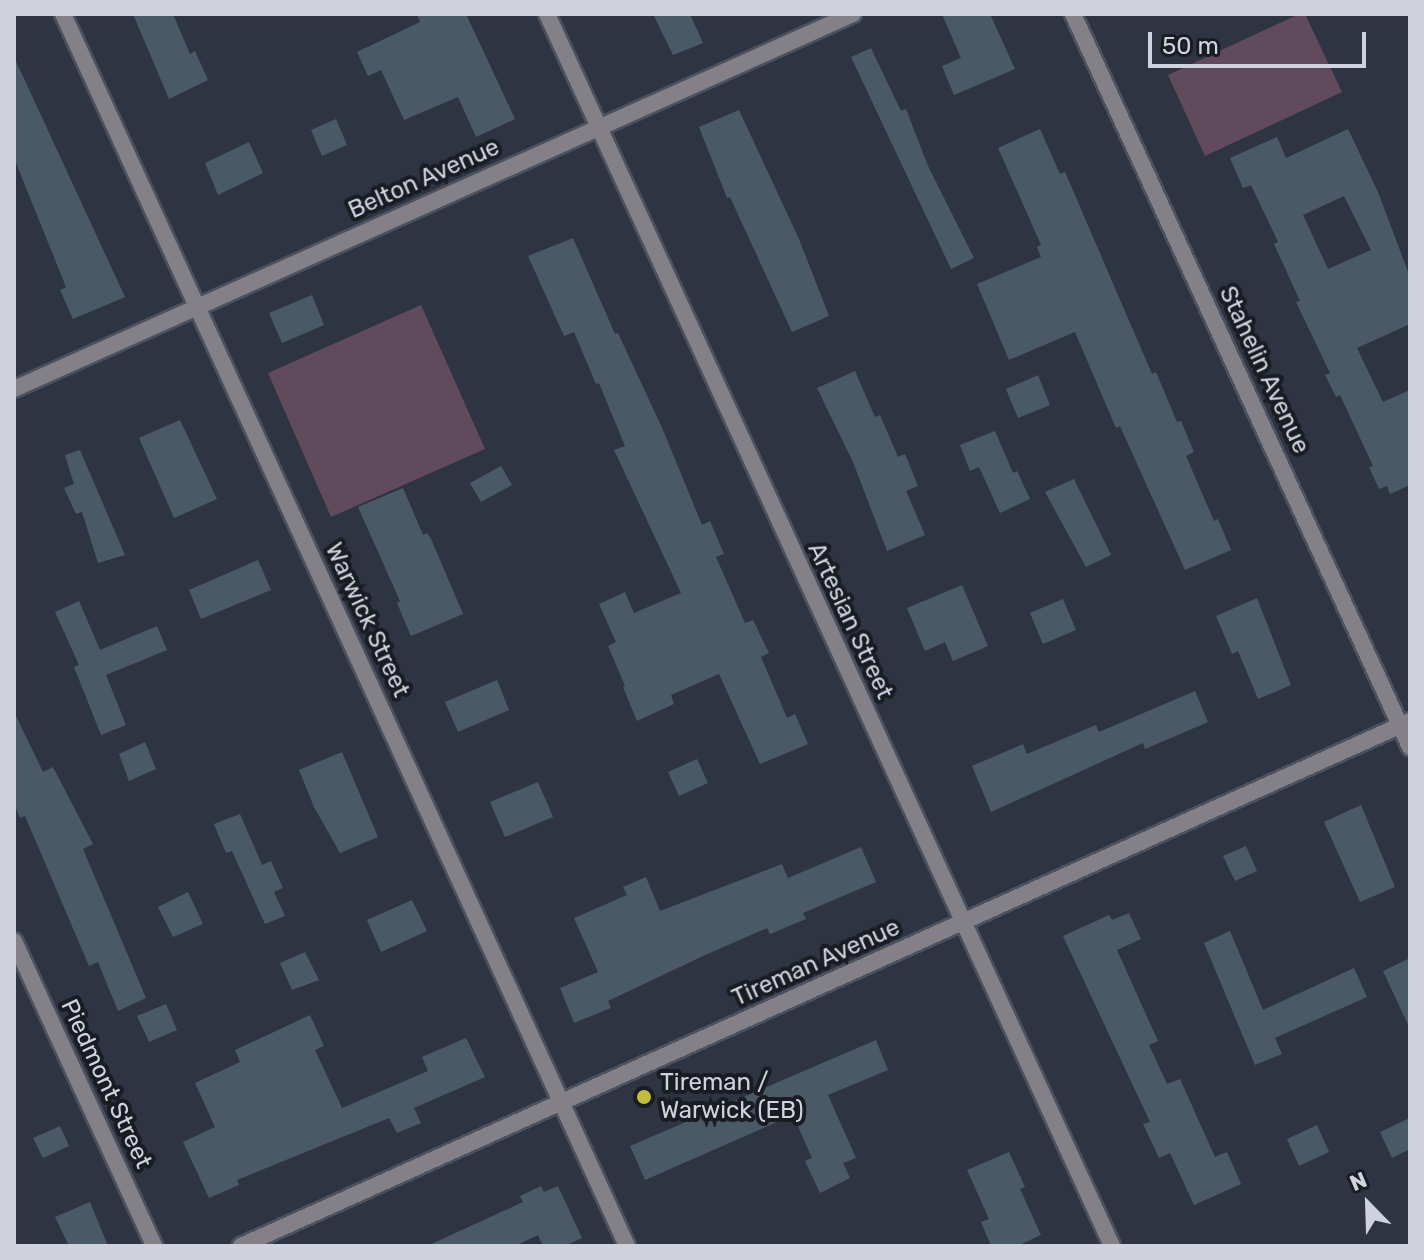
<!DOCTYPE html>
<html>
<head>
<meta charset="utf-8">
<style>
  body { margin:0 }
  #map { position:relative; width:1424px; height:1260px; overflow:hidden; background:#2f3443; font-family:Rubik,sans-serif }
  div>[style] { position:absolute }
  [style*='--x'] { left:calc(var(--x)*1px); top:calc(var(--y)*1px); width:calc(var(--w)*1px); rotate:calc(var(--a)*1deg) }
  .green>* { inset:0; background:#604a5b }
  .building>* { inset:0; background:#495a66 }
  .roads { filter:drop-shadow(2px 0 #4c515f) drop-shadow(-2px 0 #4c515f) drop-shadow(0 2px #4c515f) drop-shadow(0 -2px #4c515f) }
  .minor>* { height:16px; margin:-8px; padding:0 8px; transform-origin:8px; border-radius:8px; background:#838088 }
  .tertiary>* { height:16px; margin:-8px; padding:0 8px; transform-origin:8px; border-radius:8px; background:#838088 }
  .dots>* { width:22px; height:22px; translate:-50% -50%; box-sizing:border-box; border:4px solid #191c23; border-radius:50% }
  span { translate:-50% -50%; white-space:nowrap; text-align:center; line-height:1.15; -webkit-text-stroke:8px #191c23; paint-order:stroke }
  .street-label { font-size:24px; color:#d0d3dd }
  .poi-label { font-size:24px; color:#d0d3dd }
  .left { translate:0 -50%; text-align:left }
  .frame { position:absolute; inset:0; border:16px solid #d0d3dd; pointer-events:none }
  .north { position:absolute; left:1328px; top:1164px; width:80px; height:80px; -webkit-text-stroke:6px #191c23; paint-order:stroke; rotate:337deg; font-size:22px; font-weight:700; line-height:32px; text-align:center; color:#d0d3dd }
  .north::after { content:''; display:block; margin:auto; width:28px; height:36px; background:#d0d3dd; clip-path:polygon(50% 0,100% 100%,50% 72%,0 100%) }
  .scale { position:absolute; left:1148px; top:32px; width:218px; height:36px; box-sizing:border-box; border:4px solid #d0d3dd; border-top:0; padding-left:10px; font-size:24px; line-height:28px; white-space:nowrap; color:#d0d3dd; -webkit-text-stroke:6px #191c23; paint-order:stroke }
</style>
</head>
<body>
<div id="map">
  <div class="green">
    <i style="clip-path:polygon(1299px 14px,1305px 14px,1342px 92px,1205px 156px,1168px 75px)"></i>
    <i style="clip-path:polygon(421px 305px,485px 449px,331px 517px,268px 373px)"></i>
  </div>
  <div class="building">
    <i style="clip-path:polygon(133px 14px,173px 14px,190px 54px,195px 51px,208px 80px,169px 99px)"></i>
    <i style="clip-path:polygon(417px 14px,466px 14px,515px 119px,476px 137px,458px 97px,404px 120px,381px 70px,368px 76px,357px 52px,420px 22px)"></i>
    <i style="clip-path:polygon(653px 14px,690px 14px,703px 43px,673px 55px)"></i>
    <i style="clip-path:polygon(942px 14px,990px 14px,1015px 69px,954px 95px,942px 66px,961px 58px)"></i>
    <i style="clip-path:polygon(871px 48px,901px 111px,906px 109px,928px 166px,974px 258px,951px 269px,851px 57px)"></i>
    <i style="clip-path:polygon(14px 57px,125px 297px,73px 319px,60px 290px,66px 287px,14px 158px)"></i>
    <i style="clip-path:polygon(739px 110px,799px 239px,829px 316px,792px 332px,730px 197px,727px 198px,699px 127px)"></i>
    <i style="clip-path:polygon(336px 119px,347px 145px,322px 156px,311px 130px)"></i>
    <i style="clip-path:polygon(1040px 129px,1060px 174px,1065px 172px,1152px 374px,1156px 372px,1177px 422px,1181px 421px,1194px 452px,1186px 456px,1214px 521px,1218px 519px,1231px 550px,1185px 570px,1120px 426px,1116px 428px,1075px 332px,1009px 360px,977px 284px,1041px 257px,1037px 247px,1041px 245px,998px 148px)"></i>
    <i style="clip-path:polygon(evenodd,1348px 129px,1378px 192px,1410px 277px,1410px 324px,1357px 348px,1383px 402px,1410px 390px,1410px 485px,1390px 494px,1387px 486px,1379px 489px,1369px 467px,1373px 466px,1340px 395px,1336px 397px,1325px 375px,1330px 373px,1296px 302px,1300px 301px,1274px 244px,1278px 242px,1251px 185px,1243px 188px,1230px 158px,1277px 137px,1286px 158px,1348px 129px,1344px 196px,1371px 250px,1328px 269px,1303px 215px,1344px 196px)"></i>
    <i style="clip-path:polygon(249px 142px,263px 173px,218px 195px,205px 163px)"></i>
    <i style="clip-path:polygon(573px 238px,615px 334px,618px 333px,663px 430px,702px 525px,710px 521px,724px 554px,716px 557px,745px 623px,753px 620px,769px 653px,761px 657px,787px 718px,795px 714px,808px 744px,760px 764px,719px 674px,671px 695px,674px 704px,637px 721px,623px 687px,625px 686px,608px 646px,616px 642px,599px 604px,625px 592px,634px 613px,681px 593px,614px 450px,625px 446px,599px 383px,596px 384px,574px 332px,564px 336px,528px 256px)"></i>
    <i style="clip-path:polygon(312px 295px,324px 325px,282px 343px,269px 313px)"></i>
    <i style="clip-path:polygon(855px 371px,875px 417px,880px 415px,898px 457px,905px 454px,918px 486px,906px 491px,925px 535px,887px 551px,853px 462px,817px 388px)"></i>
    <i style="clip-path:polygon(1038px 375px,1050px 405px,1018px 418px,1006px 389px)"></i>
    <i style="clip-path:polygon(180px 420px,217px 499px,174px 518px,139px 438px)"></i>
    <i style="clip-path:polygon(995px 431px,1013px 473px,1017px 471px,1030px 499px,1000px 513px,979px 467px,970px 471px,960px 445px)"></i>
    <i style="clip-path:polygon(80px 450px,125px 555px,98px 563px,82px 512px,76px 514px,64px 488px,74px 484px,65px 455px)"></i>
    <i style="clip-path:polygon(501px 466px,512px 485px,481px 502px,470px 483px)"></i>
    <i style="clip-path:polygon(1074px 479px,1111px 555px,1086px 567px,1045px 492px)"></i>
    <i style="clip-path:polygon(403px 488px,423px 535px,427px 533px,431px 539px,463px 614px,411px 636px,397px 603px,400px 601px,358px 507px)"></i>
    <i style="clip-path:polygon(258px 560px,271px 590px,201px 619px,189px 590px)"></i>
    <i style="clip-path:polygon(962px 585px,988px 646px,953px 661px,945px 642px,925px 651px,907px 608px)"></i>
    <i style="clip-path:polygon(1257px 598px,1291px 685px,1258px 699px,1238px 651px,1232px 654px,1216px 616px)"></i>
    <i style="clip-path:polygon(1063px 599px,1076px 630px,1043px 644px,1030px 613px)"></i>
    <i style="clip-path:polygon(79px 601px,100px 650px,157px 626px,167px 650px,106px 675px,126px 725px,101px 735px,74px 667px,79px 665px,55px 612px)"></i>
    <i style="clip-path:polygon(497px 680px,509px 710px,458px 732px,445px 702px)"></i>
    <i style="clip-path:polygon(1195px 691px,1208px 722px,1145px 749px,1143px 743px,991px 812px,972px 766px,1023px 744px,1027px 754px,1096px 725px,1099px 732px)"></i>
    <i style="clip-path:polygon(14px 712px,43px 772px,53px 767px,93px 844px,83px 849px,146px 998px,118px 1011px,98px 962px,89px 966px,25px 816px,20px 818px,14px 804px)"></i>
    <i style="clip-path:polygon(145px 742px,156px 769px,129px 781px,119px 754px)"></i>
    <i style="clip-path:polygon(342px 752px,378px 837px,340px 853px,314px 807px,299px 770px)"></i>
    <i style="clip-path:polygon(697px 759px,708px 783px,679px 796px,668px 772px)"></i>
    <i style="clip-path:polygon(538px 782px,553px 817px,505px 837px,490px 802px)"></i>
    <i style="clip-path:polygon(1361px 805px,1395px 887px,1360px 902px,1324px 822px)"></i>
    <i style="clip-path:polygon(240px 814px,262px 865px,271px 861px,283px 888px,274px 892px,285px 916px,265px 924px,232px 851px,226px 853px,214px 824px)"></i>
    <i style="clip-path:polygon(1246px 846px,1257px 871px,1235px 881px,1223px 856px)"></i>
    <i style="clip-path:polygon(861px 847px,876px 882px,803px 913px,806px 919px,770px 934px,767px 928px,703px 956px,608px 1001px,611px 1008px,574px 1023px,560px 988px,598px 972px,574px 918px,627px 895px,623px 887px,646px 877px,660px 911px,782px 864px,788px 878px)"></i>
    <i style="clip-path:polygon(188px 892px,203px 924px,173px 937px,158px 907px)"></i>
    <i style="clip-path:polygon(412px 900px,427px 931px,381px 952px,367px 920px)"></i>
    <i style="clip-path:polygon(1129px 913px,1141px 939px,1117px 950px,1158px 1041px,1149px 1045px,1167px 1084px,1180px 1079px,1215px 1157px,1227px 1152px,1241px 1184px,1194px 1205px,1170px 1153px,1159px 1158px,1143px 1124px,1150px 1122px,1063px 936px,1109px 915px,1112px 920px)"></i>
    <i style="clip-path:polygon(1230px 931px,1263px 1010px,1354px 968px,1367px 997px,1275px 1038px,1282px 1054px,1255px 1065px,1204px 943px)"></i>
    <i style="clip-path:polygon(305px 952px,319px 980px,292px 990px,280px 963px)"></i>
    <i style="clip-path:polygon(1410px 958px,1410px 1029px,1383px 971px)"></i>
    <i style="clip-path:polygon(166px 1004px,177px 1030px,149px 1042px,137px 1016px)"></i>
    <i style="clip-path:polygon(310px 1015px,324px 1046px,315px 1050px,342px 1108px,428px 1071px,422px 1057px,466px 1038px,485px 1077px,414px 1108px,421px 1123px,397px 1133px,389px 1118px,237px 1180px,239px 1185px,209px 1198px,183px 1142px,215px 1127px,195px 1083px,240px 1062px,235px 1050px)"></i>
    <i style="clip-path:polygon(876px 1040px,888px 1070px,828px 1095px,856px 1158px,843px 1163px,850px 1178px,820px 1193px,805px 1161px,812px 1158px,793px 1115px,645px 1180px,630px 1146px)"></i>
    <i style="clip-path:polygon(1410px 1118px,1410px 1149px,1392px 1158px,1380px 1132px)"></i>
    <i style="clip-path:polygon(1317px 1125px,1329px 1152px,1299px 1166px,1287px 1139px)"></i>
    <i style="clip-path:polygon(60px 1126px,69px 1146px,43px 1158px,33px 1138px)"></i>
    <i style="clip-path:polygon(1009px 1152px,1025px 1187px,1020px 1189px,1041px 1235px,1017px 1246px,991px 1246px,981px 1222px,989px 1219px,967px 1170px)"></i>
    <i style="clip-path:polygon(541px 1186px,544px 1192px,558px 1186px,582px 1238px,565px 1246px,543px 1246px,538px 1235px,515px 1246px,427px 1246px,523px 1202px,520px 1196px)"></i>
    <i style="clip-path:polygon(90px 1202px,108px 1246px,69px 1246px,55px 1217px)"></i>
  </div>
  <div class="roads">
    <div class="minor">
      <i style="--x:63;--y:14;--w:1355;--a:65.4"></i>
      <i style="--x:547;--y:14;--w:1355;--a:65.36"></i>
      <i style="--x:1073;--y:14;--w:807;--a:65.31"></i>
      <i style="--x:14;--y:389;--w:919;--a:-24.08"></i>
      <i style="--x:14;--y:941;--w:336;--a:65.3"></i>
    </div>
    <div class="tertiary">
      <i style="--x:241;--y:1246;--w:1281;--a:-24.18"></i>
    </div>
  </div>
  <div class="dots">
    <i style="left:644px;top:1097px;background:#c2bd3f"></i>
  </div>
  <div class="street-label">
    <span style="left:424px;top:179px;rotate:-24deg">Belton Avenue</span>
    <span style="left:1264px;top:370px;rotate:65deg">Stahelin Avenue</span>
    <span style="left:367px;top:620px;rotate:65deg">Warwick Street</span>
    <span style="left:850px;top:621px;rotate:65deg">Artesian Street</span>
    <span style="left:816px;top:963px;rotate:-24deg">Tireman Avenue</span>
    <span style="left:106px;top:1084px;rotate:65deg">Piedmont Street</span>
  </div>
  <div class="poi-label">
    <span class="left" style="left:660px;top:1097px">Tireman /<br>Warwick (EB)</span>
  </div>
  <div class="frame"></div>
  <div class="north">N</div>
  <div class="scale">50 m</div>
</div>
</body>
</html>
